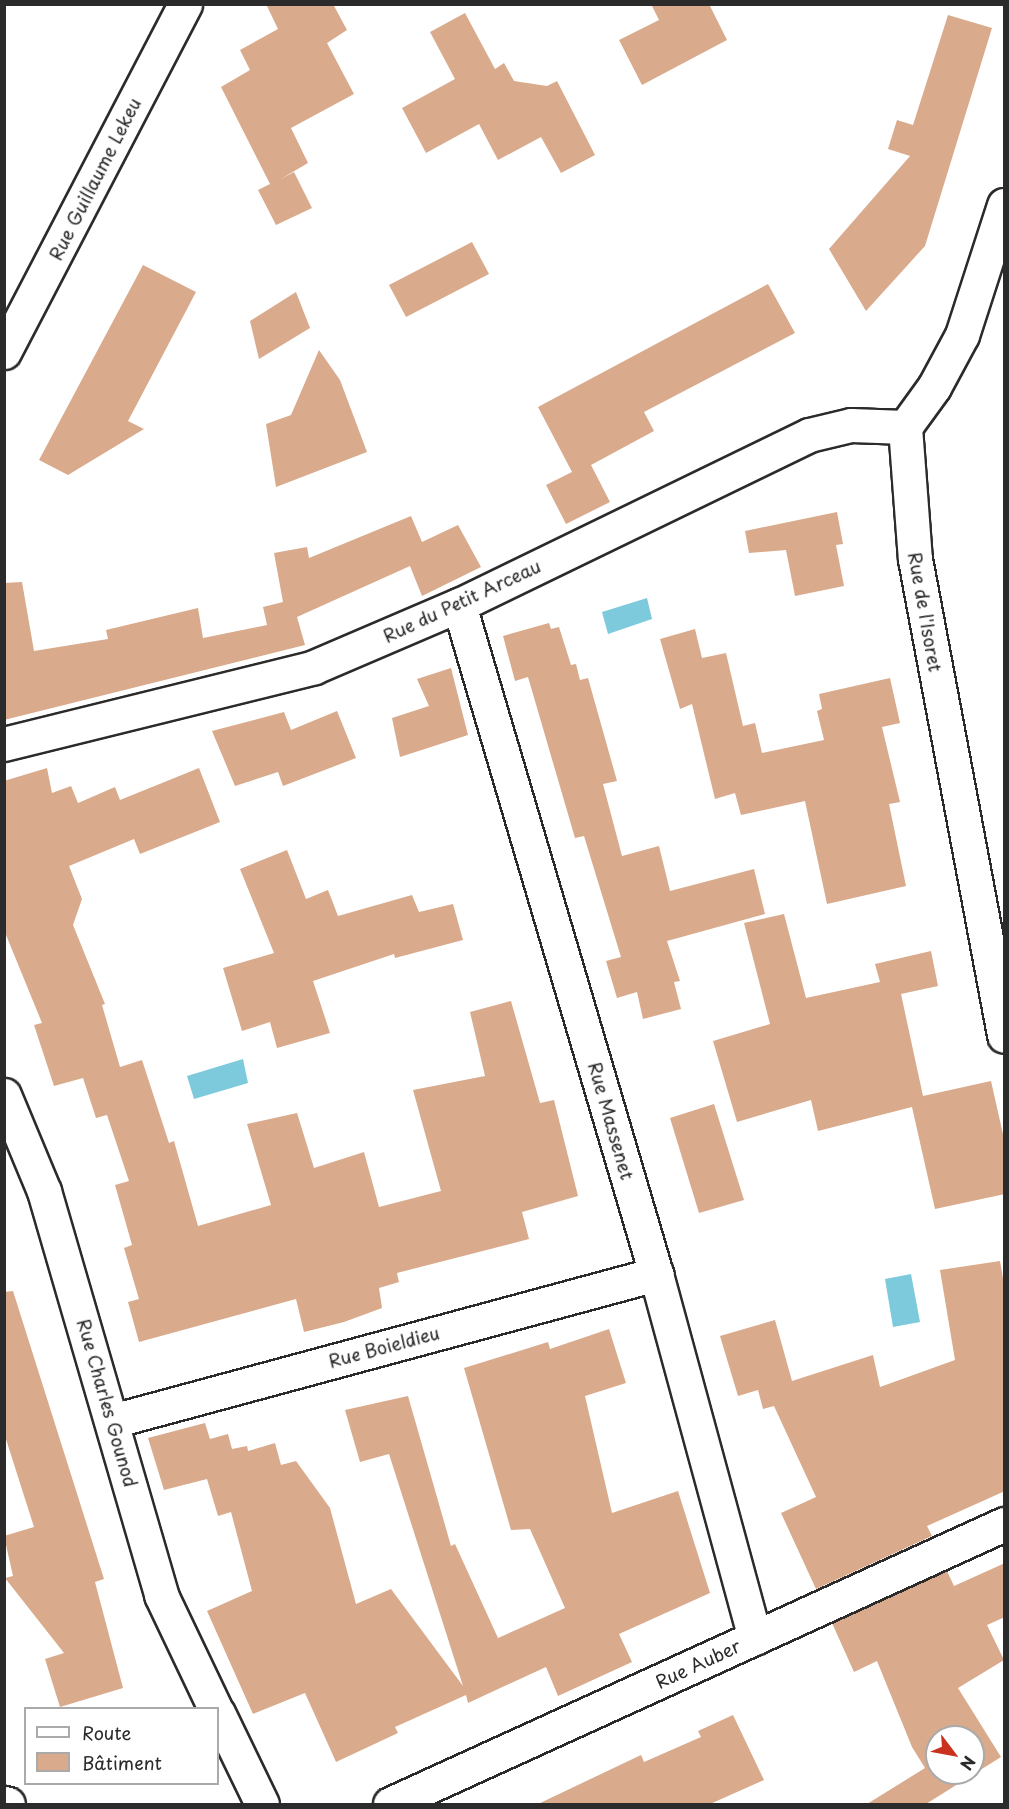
<!DOCTYPE html>
<html>
<head>
<meta charset="utf-8">
<style>
  body { margin:0 }
  #map { position:relative; width:1009px; height:1809px; overflow:hidden; background:#fff; font-family:"Playpen Sans",sans-serif }
  div>[style] { position:absolute }
  [style*='--x'] { left:calc(var(--x)*1px); top:calc(var(--y)*1px); width:calc(var(--w)*1px); rotate:calc(var(--a)*1deg) }
  .water>* { inset:0; background:#7ccadb }
  .building>* { inset:0; background:#d9aa8b }
  .roads { filter:drop-shadow(2px 0 #2b2b2b) drop-shadow(-2px 0 #2b2b2b) drop-shadow(0 2px #2b2b2b) drop-shadow(0 -2px #2b2b2b) }
  .minor>* { height:33px; margin:-16.5px; padding:0 16.5px; transform-origin:16.5px; border-radius:16.5px; background:#fff }
  .major>* { height:33px; margin:-16.5px; padding:0 16.5px; transform-origin:16.5px; border-radius:16.5px; background:#fff }
  span { translate:-50% -50%; white-space:nowrap; text-align:center; line-height:1.15; -webkit-text-stroke:4.5px #fff; paint-order:stroke }
  .street-label { font-size:18px; color:#2b2b2b }
  .frame { position:absolute; inset:0; border:6px solid #2b2b2b; pointer-events:none }
  .legend { position:absolute; left:24px; top:1707px; width:195px; height:78px; box-sizing:border-box; background:#fff; border:2px solid #aaa; margin:0; padding:8px 10px; list-style:none; font-size:18px; color:#2b2b2b }
  .legend li { display:flex; align-items:center; gap:12px; height:30px }
  .legend b { width:30px; border:2px solid #aaa }
  .north { position:absolute; left:925px; top:1725px; width:60px; height:60px; box-sizing:border-box; background:#fff; border:2px solid #aaa; border-radius:50%; rotate:122deg; font-size:16px; font-weight:700; line-height:24px; text-align:center; color:#2b2b2b }
  .north::after { content:''; display:block; margin:auto; width:21px; height:27px; background:#c8321e; clip-path:polygon(50% 0,100% 100%,50% 72%,0 100%) }
</style>
</head>
<body>
<div id="map">
  <div class="water">
    <i style="clip-path:polygon(647px 598px,652px 619px,608px 634px,602px 612px)"></i>
    <i style="clip-path:polygon(243px 1059px,248px 1083px,194px 1099px,187px 1076px)"></i>
    <i style="clip-path:polygon(911px 1274px,920px 1322px,893px 1327px,885px 1279px)"></i>
  </div>
  <div class="building">
    <i style="clip-path:polygon(266px 4px,333px 4px,347px 30px,327px 43px,354px 94px,291px 128px,308px 163px,279px 180px,294px 172px,312px 208px,276px 225px,258px 190px,270px 184px,221px 87px,250px 70px,240px 50px,278px 29px)"></i>
    <i style="clip-path:polygon(651px 4px,709px 4px,727px 40px,642px 85px,619px 40px,659px 20px)"></i>
    <i style="clip-path:polygon(465px 13px,495px 69px,504px 63px,514px 81px,547px 86px,557px 81px,595px 155px,561px 173px,541px 137px,498px 160px,479px 124px,426px 153px,402px 108px,455px 79px,430px 32px)"></i>
    <i style="clip-path:polygon(948px 15px,992px 28px,925px 246px,866px 311px,829px 249px,910px 156px,888px 149px,897px 120px,913px 125px)"></i>
    <i style="clip-path:polygon(472px 242px,489px 274px,406px 317px,389px 285px)"></i>
    <i style="clip-path:polygon(143px 265px,196px 292px,128px 421px,144px 429px,68px 475px,39px 460px)"></i>
    <i style="clip-path:polygon(768px 284px,795px 333px,644px 412px,654px 431px,591px 465px,610px 502px,566px 524px,546px 485px,572px 472px,538px 407px)"></i>
    <i style="clip-path:polygon(296px 292px,310px 328px,259px 359px,250px 321px)"></i>
    <i style="clip-path:polygon(319px 350px,340px 380px,367px 452px,276px 487px,266px 424px,291px 415px)"></i>
    <i style="clip-path:polygon(837px 512px,843px 544px,836px 545px,844px 586px,795px 596px,786px 550px,749px 553px,745px 531px)"></i>
    <i style="clip-path:polygon(411px 516px,422px 542px,458px 525px,481px 567px,422px 596px,410px 566px,297px 617px,305px 645px,4px 720px,4px 583px,22px 582px,34px 651px,108px 639px,106px 630px,198px 608px,203px 638px,267px 625px,263px 607px,283px 602px,274px 553px,307px 547px,309px 558px)"></i>
    <i style="clip-path:polygon(549px 623px,551px 629px,559px 627px,571px 665px,576px 664px,580px 680px,588px 678px,617px 781px,603px 784px,622px 856px,659px 846px,670px 891px,754px 869px,765px 914px,667px 941px,680px 981px,674px 982px,681px 1009px,643px 1019px,637px 992px,617px 998px,606px 961px,621px 957px,584px 836px,575px 838px,528px 677px,515px 681px,503px 636px)"></i>
    <i style="clip-path:polygon(695px 629px,702px 658px,726px 653px,743px 726px,755px 723px,762px 753px,824px 740px,817px 711px,822px 709px,819px 694px,890px 678px,900px 723px,882px 727px,900px 802px,889px 804px,906px 886px,827px 904px,805px 801px,741px 815px,735px 793px,715px 799px,692px 704px,680px 709px,660px 639px)"></i>
    <i style="clip-path:polygon(451px 668px,468px 735px,400px 757px,392px 718px,429px 706px,417px 679px)"></i>
    <i style="clip-path:polygon(337px 711px,356px 758px,283px 786px,278px 772px,235px 786px,212px 731px,284px 712px,291px 730px)"></i>
    <i style="clip-path:polygon(47px 768px,52px 793px,71px 786px,78px 803px,115px 787px,120px 800px,199px 768px,220px 822px,140px 854px,134px 839px,69px 866px,82px 899px,73px 925px,105px 1004px,102px 1005px,120px 1067px,142px 1060px,169px 1143px,174px 1141px,198px 1226px,271px 1205px,247px 1124px,297px 1113px,314px 1168px,364px 1152px,379px 1207px,441px 1191px,413px 1090px,485px 1076px,470px 1012px,511px 1001px,540px 1103px,554px 1100px,578px 1196px,522px 1212px,529px 1239px,397px 1273px,399px 1282px,379px 1288px,382px 1308px,344px 1322px,304px 1332px,296px 1299px,139px 1342px,128px 1302px,139px 1299px,124px 1248px,132px 1245px,115px 1185px,129px 1181px,107px 1115px,96px 1118px,83px 1078px,54px 1086px,34px 1025px,42px 1023px,4px 930px,4px 781px)"></i>
    <i style="clip-path:polygon(287px 850px,306px 899px,328px 890px,338px 916px,412px 895px,419px 912px,453px 904px,463px 940px,395px 958px,394px 954px,313px 981px,330px 1033px,277px 1048px,270px 1022px,242px 1031px,223px 968px,274px 953px,240px 869px)"></i>
    <i style="clip-path:polygon(784px 914px,806px 998px,880px 982px,875px 964px,931px 951px,938px 986px,901px 994px,923px 1096px,991px 1081px,1005px 1143px,1005px 1194px,935px 1209px,912px 1107px,818px 1131px,811px 1100px,737px 1122px,713px 1041px,770px 1024px,744px 923px)"></i>
    <i style="clip-path:polygon(714px 1104px,744px 1200px,699px 1213px,670px 1118px)"></i>
    <i style="clip-path:polygon(1000px 1261px,1005px 1290px,1005px 1491px,927px 1526px,932px 1536px,816px 1589px,781px 1513px,816px 1497px,774px 1406px,763px 1409px,758px 1390px,738px 1396px,720px 1336px,775px 1320px,792px 1381px,873px 1355px,880px 1387px,955px 1360px,940px 1270px)"></i>
    <i style="clip-path:polygon(13px 1291px,104px 1579px,95px 1582px,123px 1688px,60px 1707px,45px 1659px,64px 1653px,5px 1578px,13px 1576px,4px 1536px,34px 1527px,4px 1433px,4px 1292px)"></i>
    <i style="clip-path:polygon(609px 1329px,626px 1383px,585px 1396px,612px 1513px,678px 1491px,710px 1593px,619px 1634px,632px 1662px,558px 1696px,546px 1667px,468px 1703px,466px 1695px,395px 1727px,398px 1733px,336px 1762px,305px 1693px,253px 1714px,207px 1611px,252px 1591px,231px 1512px,218px 1516px,207px 1479px,164px 1490px,148px 1438px,205px 1423px,210px 1439px,228px 1434px,232px 1449px,247px 1446px,248px 1451px,275px 1443px,281px 1465px,296px 1461px,330px 1508px,356px 1604px,391px 1589px,463px 1686px,389px 1454px,360px 1462px,345px 1410px,408px 1396px,451px 1546px,455px 1544px,498px 1638px,565px 1608px,530px 1529px,511px 1530px,464px 1368px,548px 1342px,550px 1349px)"></i>
    <i style="clip-path:polygon(evenodd,1005px 1563px,1005px 1617px,987px 1625px,1004px 1660px,958px 1688px,1001px 1757px,926px 1804px,867px 1804px,925px 1768px,912px 1747px,877px 1661px,854px 1672px,832px 1623px,947px 1571px,954px 1586px,1005px 1563px,937px 1737px,973px 1737px,973px 1773px,937px 1773px,937px 1737px)"></i>
    <i style="clip-path:polygon(733px 1715px,764px 1780px,710px 1804px,538px 1804px,641px 1755px,644px 1762px,701px 1737px,698px 1731px)"></i>
  </div>
  <div class="roads">
    <div class="minor">
      <i style="--x:1004;--y:205;--w:137;--a:107.9"></i>
      <i style="--x:962;--y:335;--w:59;--a:118.3"></i>
      <i style="--x:934;--y:387;--w:49;--a:125.9"></i>
      <i style="--x:905;--y:427;--w:132;--a:85.7"></i>
      <i style="--x:915;--y:559;--w:485;--a:79.4"></i>
      <i style="--x:4;--y:352;--w:392;--a:-62.5"></i>
      <i style="--x:459;--y:605;--w:697;--a:73.59"></i>
      <i style="--x:656;--y:1274;--w:377;--a:74.8"></i>
      <i style="--x:4;--y:744;--w:319;--a:-13.9"></i>
      <i style="--x:314;--y:667;--w:158;--a:-23.2"></i>
      <i style="--x:459;--y:605;--w:389;--a:-25.9"></i>
      <i style="--x:809;--y:435;--w:43;--a:-13.4"></i>
      <i style="--x:851;--y:425;--w:54;--a:2.1"></i>
      <i style="--x:4;--y:1095;--w:104;--a:67.4"></i>
      <i style="--x:44;--y:1191;--w:421;--a:73.8"></i>
      <i style="--x:161;--y:1595;--w:125;--a:64.5"></i>
      <i style="--x:112;--y:1421;--w:564;--a:-15.12"></i>
      <i style="--x:218;--y:1713;--w:101;--a:64.2"></i>
      <i style="--x:390;--y:1804;--w:675;--a:-24.51"></i>
    </div>
    <div class="major">
      <i style="--x:4;--y:1803;--w:4;--a:14"></i>
    </div>
  </div>
  <div class="street-label">
    <span style="left:95px;top:179px;rotate:-63deg">Rue Guillaume Lekeu</span>
    <span style="left:462px;top:601px;rotate:-25deg">Rue du Petit Arceau</span>
    <span style="left:925px;top:612px;rotate:80deg">Rue de l'Isoret</span>
    <span style="left:611px;top:1121px;rotate:74deg">Rue Massenet</span>
    <span style="left:384px;top:1347px;rotate:-15deg">Rue Boieldieu</span>
    <span style="left:107px;top:1403px;rotate:74deg">Rue Charles Gounod</span>
    <span style="left:698px;top:1664px;rotate:-25deg">Rue Auber</span>
  </div>
  <div class="frame"></div>
  <ul class="legend">
  <li><b style="height:8px;background:#fff"></b>Route</li>
  <li><b style="height:16px;background:#d9aa8b"></b>Bâtiment</li>
  </ul>
  <div class="north">N</div>
</div>
</body>
</html>
